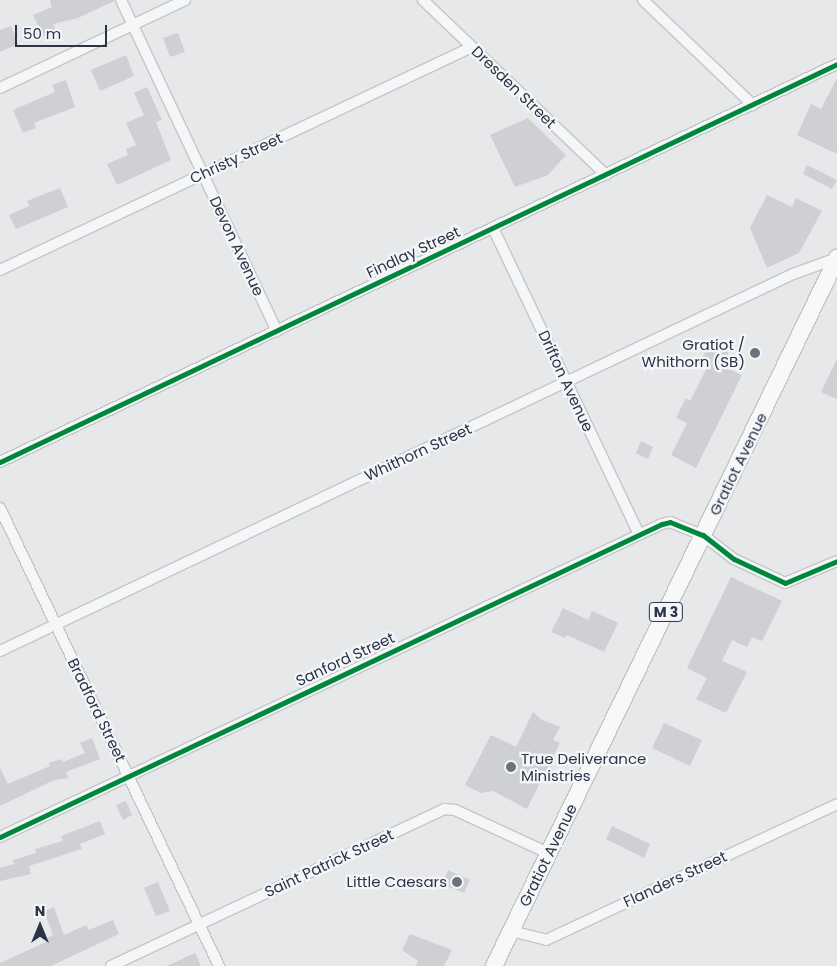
<!DOCTYPE html>
<html>
<head>
<meta charset="utf-8">
<style>
  body { margin:0 }
  #map { position:relative; width:837px; height:966px; overflow:hidden; background:#e6e8ea; font-family:Poppins,sans-serif }
  div>[style] { position:absolute }
  [style*='--x'] { left:calc(var(--x)*1px); top:calc(var(--y)*1px); width:calc(var(--w)*1px); rotate:calc(var(--a)*1deg) }
  .building>* { inset:0; background:#ced0d3 }
  .roads { filter:drop-shadow(1px 0 #c4c6c8) drop-shadow(-1px 0 #c4c6c8) drop-shadow(0 1px #c4c6c8) drop-shadow(0 -1px #c4c6c8) }
  .street>* { height:10px; margin:-5px; padding:0 5px; transform-origin:5px; border-radius:5px; background:#f5f6f7 }
  .primary>* { height:16px; margin:-8px; padding:0 8px; transform-origin:8px; border-radius:8px; background:#f8f8f8 }
  .cycleway>* { height:5px; margin:-2.5px; padding:0 2.5px; transform-origin:2.5px; border-radius:2.5px; background:#00873e }
  .dots>* { width:14px; height:14px; translate:-50% -50%; box-sizing:border-box; border:2px solid #f4f6f9; border-radius:50% }
  span { translate:-50% -50%; white-space:nowrap; text-align:center; line-height:1.15; -webkit-text-stroke:4.5px #f4f6f9; paint-order:stroke }
  .shield-label span { padding:1px 4px; background:#f4f6f9; border:1px solid; border-radius:4px; -webkit-text-stroke-width:0 }
  .shield-label { font-size:14px; color:#2b3445; font-weight:700 }
  .street-label { font-size:15px; color:#2b3445 }
  .poi-label { font-size:15px; color:#2b3445 }
  .right { translate:-100% -50%; text-align:right }
  .left { translate:0 -50%; text-align:left }
  .north { position:absolute; left:15px; top:901px; width:50px; height:50px; -webkit-text-stroke:4px #f4f6f9; paint-order:stroke; rotate:0deg; font-size:14px; font-weight:700; line-height:20px; text-align:center; color:#2b3445 }
  .north::after { content:''; display:block; margin:auto; width:18px; height:22px; background:#2b3445; clip-path:polygon(50% 0,100% 100%,50% 72%,0 100%) }
  .scale { position:absolute; left:15px; top:25px; width:92px; height:22px; box-sizing:border-box; border:2px solid #2b3445; border-top:0; padding-left:6px; font-size:15px; line-height:18px; white-space:nowrap; color:#2b3445; -webkit-text-stroke:4px #f4f6f9; paint-order:stroke }
</style>
</head>
<body>
<div id="map">
  <div class="building">
    <i style="clip-path:polygon(50px 0,114px 0,114px 1px,78px 18px,53px 24px,56px 31px,43px 36px,33px 15px,52px 7px)"></i>
    <i style="clip-path:polygon(11px 26px,18px 44px,0 52px,0 30px)"></i>
    <i style="clip-path:polygon(178px 33px,185px 52px,170px 57px,163px 38px)"></i>
    <i style="clip-path:polygon(126px 55px,134px 76px,100px 91px,91px 70px)"></i>
    <i style="clip-path:polygon(837px 78px,837px 154px,797px 135px,811px 104px,821px 109px)"></i>
    <i style="clip-path:polygon(66px 80px,75px 107px,34px 123px,36px 128px,23px 133px,13px 110px,55px 92px,52px 85px)"></i>
    <i style="clip-path:polygon(147px 87px,162px 120px,156px 122px,171px 160px,117px 185px,107px 164px,128px 155px,126px 149px,136px 145px,126px 123px,144px 115px,134px 93px)"></i>
    <i style="clip-path:polygon(528px 118px,566px 155px,548px 175px,515px 187px,490px 135px)"></i>
    <i style="clip-path:polygon(807px 165px,837px 180px,832px 189px,803px 174px)"></i>
    <i style="clip-path:polygon(60px 188px,68px 207px,16px 229px,9px 215px,29px 206px,27px 201px)"></i>
    <i style="clip-path:polygon(767px 195px,792px 207px,796px 198px,822px 211px,799px 253px,767px 268px,750px 228px)"></i>
    <i style="clip-path:polygon(711px 341px,727px 349px,730px 358px,725px 367px,742px 375px,696px 468px,671px 455px,687px 423px,676px 418px,686px 398px,690px 401px,711px 360px,703px 356px)"></i>
    <i style="clip-path:polygon(837px 359px,837px 399px,821px 392px)"></i>
    <i style="clip-path:polygon(641px 441px,653px 447px,648px 459px,636px 453px)"></i>
    <i style="clip-path:polygon(731px 577px,782px 601px,762px 641px,752px 637px,747px 647px,732px 640px,722px 661px,747px 672px,726px 713px,696px 699px,707px 678px,687px 668px)"></i>
    <i style="clip-path:polygon(563px 608px,588px 620px,592px 611px,618px 623px,604px 652px,567px 635px,565px 638px,551px 632px)"></i>
    <i style="clip-path:polygon(533px 712px,542px 720px,560px 727px,553px 740px,560px 743px,527px 809px,493px 791px,481px 793px,465px 785px,491px 735px,516px 747px)"></i>
    <i style="clip-path:polygon(664px 723px,702px 740px,690px 766px,652px 748px)"></i>
    <i style="clip-path:polygon(92px 738px,100px 759px,66px 772px,68px 778px,54px 780px,0 806px,0 768px,8px 784px,50px 766px,49px 763px,62px 759px,63px 762px,85px 753px,80px 743px)"></i>
    <i style="clip-path:polygon(126px 801px,132px 815px,123px 820px,116px 805px)"></i>
    <i style="clip-path:polygon(100px 821px,105px 834px,80px 844px,82px 849px,29px 866px,31px 874px,0 881px,0 868px,14px 864px,13px 860px,36px 853px,35px 849px,63px 841px,61px 836px)"></i>
    <i style="clip-path:polygon(612px 826px,650px 844px,644px 858px,606px 839px)"></i>
    <i style="clip-path:polygon(448px 870px,470px 880px,464px 893px,442px 884px)"></i>
    <i style="clip-path:polygon(158px 882px,170px 911px,156px 916px,144px 888px)"></i>
    <i style="clip-path:polygon(54px 907px,64px 935px,86px 925px,89px 930px,113px 920px,119px 934px,51px 966px,0 966px,0 963px,46px 942px,45px 939px,53px 935px,44px 911px)"></i>
    <i style="clip-path:polygon(410px 934px,452px 950px,444px 966px,415px 966px,418px 961px,402px 950px)"></i>
    <i style="clip-path:polygon(195px 953px,201px 966px,167px 966px)"></i>
  </div>
  <div class="roads">
    <div class="street">
      <i style="--x:121;--y:0;--w:366;--a:64.8"></i>
      <i style="--x:423;--y:0;--w:253;--a:43.7"></i>
      <i style="--x:643;--y:0;--w:152;--a:43.7"></i>
      <i style="--x:0;--y:88;--w:205;--a:-25.4"></i>
      <i style="--x:493;--y:228;--w:339;--a:64.5"></i>
      <i style="--x:0;--y:270;--w:522;--a:-25.29"></i>
      <i style="--x:0;--y:462;--w:927;--a:-25.43"></i>
      <i style="--x:0;--y:508;--w:508;--a:64.44"></i>
      <i style="--x:0;--y:651;--w:878;--a:-25.43"></i>
      <i style="--x:793;--y:274;--w:47;--a:-20"></i>
      <i style="--x:0;--y:837;--w:732;--a:-25.31"></i>
      <i style="--x:662;--y:524;--w:8;--a:-14"></i>
      <i style="--x:670;--y:522;--w:35;--a:22"></i>
      <i style="--x:703;--y:535;--w:39;--a:38"></i>
      <i style="--x:734;--y:559;--w:56;--a:25.2"></i>
      <i style="--x:785;--y:583;--w:56;--a:-22.9"></i>
      <i style="--x:511;--y:931;--w:36;--a:14"></i>
      <i style="--x:546;--y:940;--w:321;--a:-25"></i>
      <i style="--x:111;--y:966;--w:368;--a:-25.2"></i>
      <i style="--x:444;--y:809;--w:11;--a:5"></i>
      <i style="--x:455;--y:810;--w:102;--a:24.8"></i>
    </div>
    <div class="primary">
      <i style="--x:494;--y:966;--w:787;--a:-64.15"></i>
    </div>
  </div>
  <div class="cycleway">
    <i style="--x:0;--y:462;--w:927;--a:-25.43"></i>
    <i style="--x:0;--y:837;--w:732;--a:-25.31"></i>
    <i style="--x:662;--y:524;--w:8;--a:-14"></i>
    <i style="--x:670;--y:522;--w:35;--a:22"></i>
    <i style="--x:703;--y:535;--w:39;--a:38"></i>
    <i style="--x:734;--y:559;--w:56;--a:25.2"></i>
    <i style="--x:785;--y:583;--w:56;--a:-22.9"></i>
  </div>
  <div class="dots">
    <i style="left:755px;top:353px;background:#6c737f"></i>
    <i style="left:511px;top:767px;background:#6c737f"></i>
    <i style="left:457px;top:882px;background:#6c737f"></i>
  </div>
  <div class="shield-label">
    <span style="left:666px;top:612px">M 3</span>
  </div>
  <div class="street-label">
    <span style="left:514px;top:87px;rotate:44deg">Dresden Street</span>
    <span style="left:236px;top:158px;rotate:-25deg">Christy Street</span>
    <span style="left:237px;top:246px;rotate:65deg">Devon Avenue</span>
    <span style="left:413px;top:252px;rotate:-25deg">Findlay Street</span>
    <span style="left:566px;top:381px;rotate:65deg">Drifton Avenue</span>
    <span style="left:418px;top:452px;rotate:-25deg">Whithorn Street</span>
    <span style="left:738px;top:464px;rotate:-64deg">Gratiot Avenue</span>
    <span style="left:345px;top:659px;rotate:-25deg">Sanford Street</span>
    <span style="left:97px;top:710px;rotate:64deg">Bradford Street</span>
    <span style="left:548px;top:855px;rotate:-64deg">Gratiot Avenue</span>
    <span style="left:329px;top:863px;rotate:-25deg">Saint Patrick Street</span>
    <span style="left:675px;top:879px;rotate:-25deg">Flanders Street</span>
  </div>
  <div class="poi-label">
    <span class="right" style="left:745px;top:353px">Gratiot /<br>Whithorn (SB)</span>
    <span class="left" style="left:521px;top:767px">True Deliverance<br>Ministries</span>
    <span class="right" style="left:447px;top:882px">Little Caesars</span>
  </div>
  <div class="north">N</div>
  <div class="scale">50 m</div>
</div>
</body>
</html>
